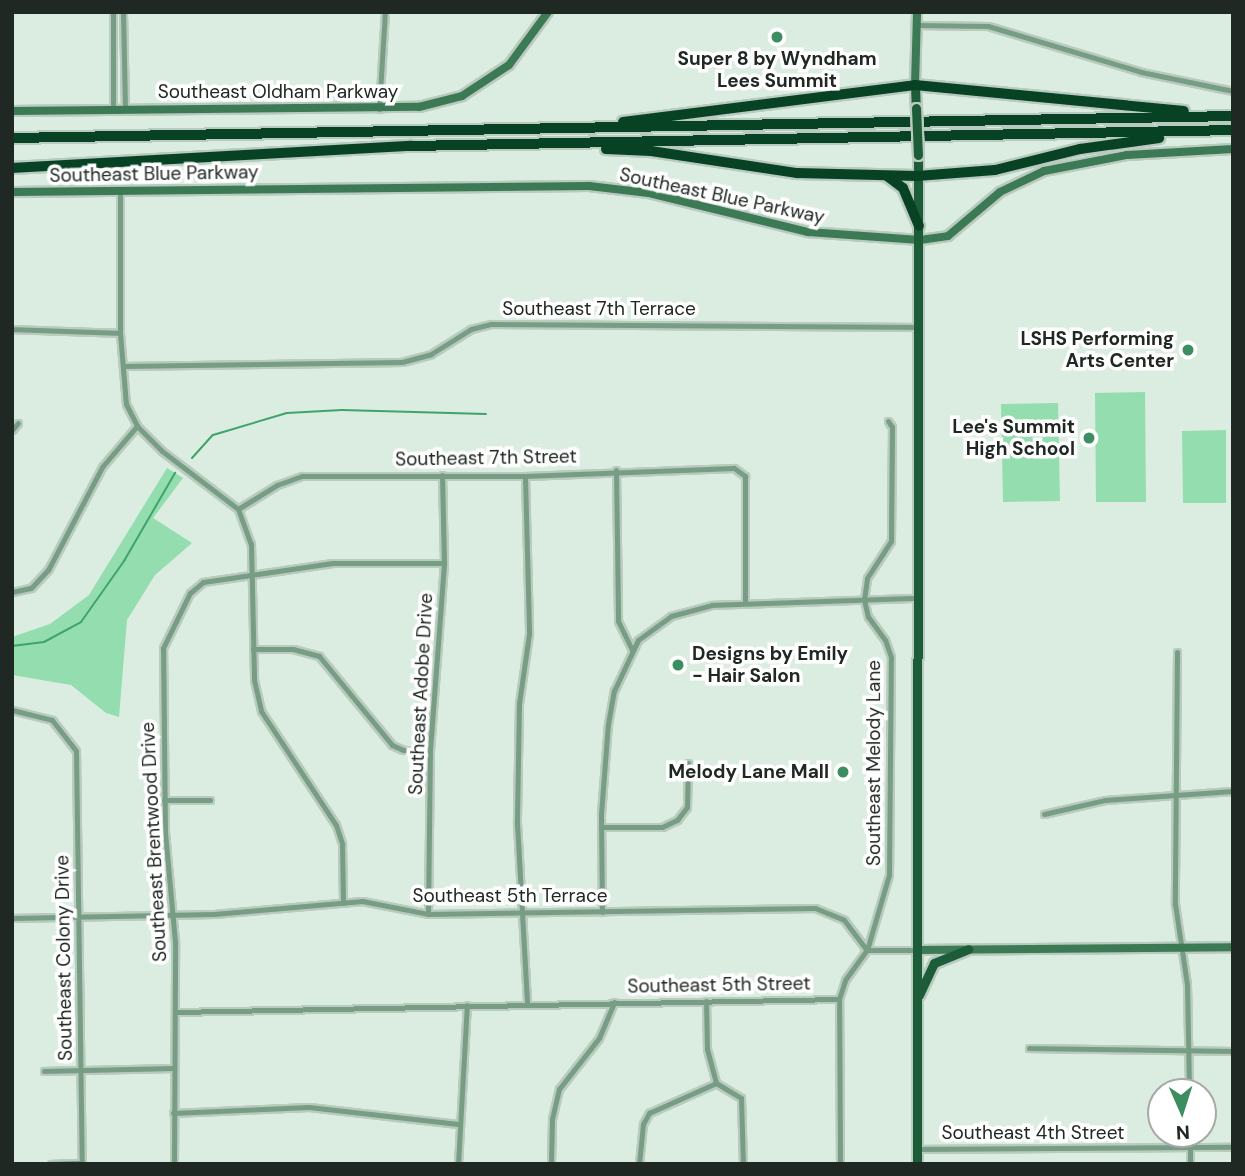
<!DOCTYPE html>
<html>
<head>
<meta charset="utf-8">
<style>
  body { margin:0 }
  #map { position:relative; width:1245px; height:1176px; overflow:hidden; background:#daede0; font-family:"DM Sans",sans-serif }
  div>[style] { position:absolute }
  [style*='--x'] { left:calc(var(--x)*1px); top:calc(var(--y)*1px); width:calc(var(--w)*1px); rotate:calc(var(--a)*1deg) }
  .green>* { inset:0; background:#94ddaf }
  .stream>* { height:2px; margin:-1px; padding:0 1px; transform-origin:1px; border-radius:1px; background:#3ea46c }
  .roads { filter:drop-shadow(2px 0 #b9cabe) drop-shadow(-2px 0 #b9cabe) drop-shadow(0 2px #b9cabe) drop-shadow(0 -2px #b9cabe) }
  .street>* { height:5px; margin:-2.5px; padding:0 2.5px; transform-origin:2.5px; border-radius:2.5px; background:#779d84 }
  .secondary>* { height:8px; margin:-4px; padding:0 4px; transform-origin:4px; border-radius:4px; background:#3c7955 }
  .primary>* { height:9px; margin:-4.5px; padding:0 4.5px; transform-origin:4.5px; border-radius:4.5px; background:#1c5c39 }
  .highway>* { height:10px; margin:-5px; padding:0 5px; transform-origin:5px; border-radius:5px; background:#084225 }
  .bridges { filter:drop-shadow(2px 0 #b9cabe) drop-shadow(-2px 0 #b9cabe) drop-shadow(0 2px #b9cabe) drop-shadow(0 -2px #b9cabe) }
  .primary-bridge>* { height:9px; margin:-4.5px; padding:0 4.5px; transform-origin:4.5px; border-radius:4.5px; background:#1c5c39 }
  .dots>* { width:19px; height:19px; translate:-50% -50%; box-sizing:border-box; border:4px solid #fff; border-radius:50% }
  span { translate:-50% -50%; white-space:nowrap; text-align:center; line-height:1.15; -webkit-text-stroke:7px #fff; paint-order:stroke }
  .poi-label { font-size:19px; color:#202823; font-weight:700 }
  .right { translate:-100% -50%; text-align:right }
  .left { translate:0 -50%; text-align:left }
  .street-label { font-size:19px; color:#202823 }
  .frame { position:absolute; inset:0; border:14px solid #202823; pointer-events:none }
  .north { position:absolute; left:1147px; top:1078px; width:70px; height:70px; box-sizing:border-box; background:#fff; border:2px solid #a6a9a7; border-radius:50%; rotate:177deg; font-size:19px; font-weight:700; line-height:28px; text-align:center; color:#202823 }
  .north::after { content:''; display:block; margin:auto; width:24px; height:32px; background:#3c8e60; clip-path:polygon(50% 0,100% 100%,50% 72%,0 100%) }
</style>
</head>
<body>
<div id="map">
  <div class="green">
    <i style="clip-path:polygon(1145px 392px,1146px 502px,1096px 502px,1095px 393px)"></i>
    <i style="clip-path:polygon(1058px 403px,1060px 501px,1003px 502px,1001px 404px)"></i>
    <i style="clip-path:polygon(1226px 430px,1226px 503px,1183px 503px,1182px 431px)"></i>
    <i style="clip-path:polygon(167px 468px,183px 478px,153px 518px,192px 543px,155px 575px,127px 620px,119px 717px,106px 713px,71px 685px,12px 675px,12px 637px,50px 624px,89px 595px)"></i>
  </div>
  <div class="stream">
    <i style="--x:192;--y:458;--w:31;--a:-48"></i>
    <i style="--x:213;--y:435;--w:77;--a:-16.6"></i>
    <i style="--x:287;--y:413;--w:55;--a:-3.1"></i>
    <i style="--x:342;--y:410;--w:144;--a:1.6"></i>
    <i style="--x:12;--y:646;--w:32;--a:-7"></i>
    <i style="--x:44;--y:642;--w:42;--a:-28.4"></i>
    <i style="--x:81;--y:622;--w:75;--a:-54.8"></i>
    <i style="--x:124;--y:561;--w:102;--a:-59.9"></i>
  </div>
  <div class="roads">
    <div class="street">
      <i style="--x:123;--y:12;--w:96;--a:88.8"></i>
      <i style="--x:916;--y:25;--w:72;--a:0.8"></i>
      <i style="--x:988;--y:26;--w:160;--a:16.7"></i>
      <i style="--x:1141;--y:72;--w:94;--a:11.7"></i>
      <i style="--x:113;--y:108;--w:96;--a:-90"></i>
      <i style="--x:379;--y:109;--w:97;--a:-86.5"></i>
      <i style="--x:120;--y:191;--w:142;--a:90"></i>
      <i style="--x:120;--y:333;--w:71;--a:85.2"></i>
      <i style="--x:126;--y:404;--w:25;--a:63"></i>
      <i style="--x:137;--y:426;--w:35;--a:45"></i>
      <i style="--x:162;--y:451;--w:96;--a:37.3"></i>
      <i style="--x:238;--y:509;--w:37;--a:70"></i>
      <i style="--x:251;--y:544;--w:136;--a:88.7"></i>
      <i style="--x:254;--y:680;--w:32;--a:77"></i>
      <i style="--x:261;--y:711;--w:136;--a:56.7"></i>
      <i style="--x:336;--y:825;--w:20;--a:72"></i>
      <i style="--x:342;--y:844;--w:59;--a:89"></i>
      <i style="--x:12;--y:329;--w:108;--a:2.1"></i>
      <i style="--x:123;--y:366;--w:279;--a:-0.8"></i>
      <i style="--x:402;--y:362;--w:30;--a:-15"></i>
      <i style="--x:431;--y:354;--w:47;--a:-32"></i>
      <i style="--x:471;--y:329;--w:21;--a:-14"></i>
      <i style="--x:491;--y:324;--w:426;--a:0.4"></i>
      <i style="--x:12;--y:430;--w:9;--a:-49"></i>
      <i style="--x:616;--y:470;--w:151;--a:89.2"></i>
      <i style="--x:618;--y:621;--w:32;--a:64"></i>
      <i style="--x:525;--y:476;--w:158;--a:88.5"></i>
      <i style="--x:529;--y:634;--w:70;--a:98.2"></i>
      <i style="--x:519;--y:703;--w:120;--a:91"></i>
      <i style="--x:517;--y:823;--w:180;--a:86.8"></i>
      <i style="--x:238;--y:509;--w:46;--a:-31.6"></i>
      <i style="--x:277;--y:485;--w:27;--a:-20"></i>
      <i style="--x:302;--y:476;--w:223;--a:0"></i>
      <i style="--x:525;--y:476;--w:209;--a:-2.2"></i>
      <i style="--x:734;--y:468;--w:14;--a:36"></i>
      <i style="--x:745;--y:476;--w:126;--a:90"></i>
      <i style="--x:12;--y:592;--w:19;--a:-12"></i>
      <i style="--x:31;--y:588;--w:25;--a:-47"></i>
      <i style="--x:48;--y:570;--w:116;--a:-62.3"></i>
      <i style="--x:102;--y:467;--w:54;--a:-49.5"></i>
      <i style="--x:253;--y:649;--w:40;--a:0"></i>
      <i style="--x:293;--y:649;--w:27;--a:15"></i>
      <i style="--x:319;--y:656;--w:115;--a:50.6"></i>
      <i style="--x:392;--y:745;--w:12;--a:24"></i>
      <i style="--x:403;--y:750;--w:27;--a:0"></i>
      <i style="--x:1177;--y:652;--w:252;--a:90.5"></i>
      <i style="--x:1175;--y:904;--w:81;--a:81.5"></i>
      <i style="--x:1187;--y:984;--w:108;--a:88.9"></i>
      <i style="--x:12;--y:710;--w:41;--a:14"></i>
      <i style="--x:52;--y:720;--w:39;--a:52"></i>
      <i style="--x:76;--y:751;--w:413;--a:89.2"></i>
      <i style="--x:164;--y:800;--w:46;--a:0"></i>
      <i style="--x:1044;--y:814;--w:63;--a:-12.9"></i>
      <i style="--x:1105;--y:800;--w:128;--a:-4"></i>
      <i style="--x:601;--y:827;--w:61;--a:0"></i>
      <i style="--x:662;--y:827;--w:17;--a:-25"></i>
      <i style="--x:677;--y:820;--w:16;--a:-52"></i>
      <i style="--x:687;--y:807;--w:44;--a:-88.7"></i>
      <i style="--x:602;--y:912;--w:98;--a:-90.6"></i>
      <i style="--x:601;--y:814;--w:90;--a:-85.6"></i>
      <i style="--x:608;--y:724;--w:34;--a:-80"></i>
      <i style="--x:614;--y:691;--w:56;--a:-64.8"></i>
      <i style="--x:638;--y:640;--w:41;--a:-36"></i>
      <i style="--x:671;--y:616;--w:42;--a:-15"></i>
      <i style="--x:712;--y:605;--w:204;--a:-2"></i>
      <i style="--x:428;--y:914;--w:164;--a:-89.3"></i>
      <i style="--x:430;--y:750;--w:188;--a:-85.7"></i>
      <i style="--x:444;--y:563;--w:88;--a:-91.3"></i>
      <i style="--x:12;--y:918;--w:202;--a:-1.1"></i>
      <i style="--x:214;--y:914;--w:149;--a:-5"></i>
      <i style="--x:362;--y:901;--w:67;--a:11.1"></i>
      <i style="--x:428;--y:914;--w:387;--a:-0.9"></i>
      <i style="--x:815;--y:908;--w:31;--a:22"></i>
      <i style="--x:844;--y:920;--w:38;--a:53"></i>
      <i style="--x:867;--y:950;--w:50;--a:0"></i>
      <i style="--x:706;--y:1001;--w:48;--a:88.8"></i>
      <i style="--x:707;--y:1049;--w:35;--a:75"></i>
      <i style="--x:716;--y:1083;--w:29;--a:31"></i>
      <i style="--x:741;--y:1098;--w:66;--a:88.3"></i>
      <i style="--x:175;--y:1012;--w:664;--a:-1.12"></i>
      <i style="--x:1029;--y:1048;--w:204;--a:0.8"></i>
      <i style="--x:44;--y:1071;--w:128;--a:-1.3"></i>
      <i style="--x:173;--y:1113;--w:136;--a:-2.5"></i>
      <i style="--x:309;--y:1107;--w:150;--a:6.5"></i>
      <i style="--x:1190;--y:1134;--w:30;--a:90"></i>
      <i style="--x:917;--y:1149;--w:316;--a:-0.4"></i>
      <i style="--x:51;--y:1164;--w:31;--a:-2"></i>
      <i style="--x:174;--y:1164;--w:222;--a:-89.7"></i>
      <i style="--x:175;--y:942;--w:110;--a:-95.2"></i>
      <i style="--x:165;--y:832;--w:184;--a:-90.6"></i>
      <i style="--x:163;--y:648;--w:61;--a:-63.9"></i>
      <i style="--x:190;--y:593;--w:17;--a:-40"></i>
      <i style="--x:203;--y:582;--w:131;--a:-8.3"></i>
      <i style="--x:333;--y:563;--w:111;--a:0"></i>
      <i style="--x:458;--y:1164;--w:159;--a:-86.8"></i>
      <i style="--x:551;--y:1164;--w:45;--a:-88.7"></i>
      <i style="--x:552;--y:1119;--w:31;--a:-77"></i>
      <i style="--x:559;--y:1089;--w:65;--a:-51.9"></i>
      <i style="--x:599;--y:1038;--w:39;--a:-67"></i>
      <i style="--x:639;--y:1164;--w:40;--a:-84.3"></i>
      <i style="--x:643;--y:1124;--w:13;--a:-61"></i>
      <i style="--x:649;--y:1113;--w:73;--a:-24.1"></i>
      <i style="--x:840;--y:1164;--w:165;--a:-90.3"></i>
      <i style="--x:839;--y:999;--w:20;--a:-72"></i>
      <i style="--x:845;--y:980;--w:37;--a:-54"></i>
      <i style="--x:867;--y:950;--w:78;--a:-73.7"></i>
      <i style="--x:889;--y:875;--w:218;--a:-89.5"></i>
      <i style="--x:891;--y:657;--w:18;--a:-109"></i>
      <i style="--x:885;--y:640;--w:29;--a:-126"></i>
      <i style="--x:868;--y:617;--w:17;--a:-103"></i>
      <i style="--x:864;--y:600;--w:22;--a:-82"></i>
      <i style="--x:867;--y:578;--w:44;--a:-57"></i>
      <i style="--x:891;--y:541;--w:114;--a:-89.5"></i>
      <i style="--x:892;--y:427;--w:7;--a:-124"></i>
    </div>
    <div class="secondary">
      <i style="--x:915;--y:85;--w:73;--a:-88.4"></i>
      <i style="--x:12;--y:111;--w:407;--a:-0.6"></i>
      <i style="--x:419;--y:107;--w:44;--a:-14.3"></i>
      <i style="--x:462;--y:96;--w:56;--a:-33.4"></i>
      <i style="--x:509;--y:65;--w:66;--a:-53.7"></i>
      <i style="--x:12;--y:192;--w:577;--a:-0.6"></i>
      <i style="--x:589;--y:186;--w:60;--a:6.7"></i>
      <i style="--x:649;--y:193;--w:164;--a:13.8"></i>
      <i style="--x:808;--y:232;--w:112;--a:4.1"></i>
      <i style="--x:920;--y:240;--w:28;--a:-8"></i>
      <i style="--x:948;--y:236;--w:68;--a:-40.2"></i>
      <i style="--x:1000;--y:192;--w:49;--a:-25.5"></i>
      <i style="--x:1044;--y:171;--w:85;--a:-10.9"></i>
      <i style="--x:1127;--y:155;--w:106;--a:-3.2"></i>
      <i style="--x:917;--y:950;--w:316;--a:-0.5"></i>
    </div>
    <div class="primary">
      <i style="--x:915;--y:85;--w:23;--a:88"></i>
      <i style="--x:919;--y:995;--w:35;--a:-65"></i>
      <i style="--x:934;--y:963;--w:37;--a:-22"></i>
      <i style="--x:917;--y:1164;--w:1009;--a:-89.94"></i>
    </div>
    <div class="highway">
      <i style="--x:623;--y:122;--w:294;--a:-7.2"></i>
      <i style="--x:915;--y:85;--w:270;--a:5.5"></i>
      <i style="--x:12;--y:138;--w:1221;--a:-1.03"></i>
      <i style="--x:606;--y:149;--w:45;--a:2.5"></i>
      <i style="--x:651;--y:151;--w:148;--a:8.6"></i>
      <i style="--x:797;--y:173;--w:120;--a:1.4"></i>
      <i style="--x:917;--y:176;--w:78;--a:-4.4"></i>
      <i style="--x:995;--y:170;--w:88;--a:-13.9"></i>
      <i style="--x:1080;--y:149;--w:80;--a:-7.9"></i>
      <i style="--x:12;--y:168;--w:399;--a:-3.2"></i>
      <i style="--x:410;--y:146;--w:823;--a:-1.11"></i>
      <i style="--x:887;--y:176;--w:20;--a:37"></i>
      <i style="--x:903;--y:188;--w:41;--a:67.2"></i>
    </div>
  </div>
  <div class="bridges">
    <div class="primary-bridge">
      <i style="--x:916;--y:108;--w:47;--a:87.6"></i>
    </div>
  </div>
  <div class="dots">
    <i style="left:777px;top:37px;background:#3c8e60"></i>
    <i style="left:1188px;top:350px;background:#3c8e60"></i>
    <i style="left:1089px;top:438px;background:#3c8e60"></i>
    <i style="left:678px;top:665px;background:#3c8e60"></i>
    <i style="left:843px;top:772px;background:#3c8e60"></i>
  </div>
  <div class="poi-label">
    <span style="left:777px;top:70px">Super 8 by Wyndham<br>Lees Summit</span>
    <span class="right" style="left:1174px;top:350px">LSHS Performing<br>Arts Center</span>
    <span class="right" style="left:1075px;top:438px">Lee's Summit<br>High School</span>
    <span class="left" style="left:692px;top:665px">Designs by Emily<br>- Hair Salon</span>
    <span class="right" style="left:829px;top:772px">Melody Lane Mall</span>
  </div>
  <div class="street-label">
    <span style="left:278px;top:92px">Southeast Oldham Parkway</span>
    <span style="left:154px;top:174px;rotate:-1deg">Southeast Blue Parkway</span>
    <span style="left:722px;top:196px;rotate:12deg">Southeast Blue Parkway</span>
    <span style="left:599px;top:309px">Southeast 7th Terrace</span>
    <span style="left:486px;top:458px;rotate:-1deg">Southeast 7th Street</span>
    <span style="left:421px;top:694px;rotate:-87deg">Southeast Adobe Drive</span>
    <span style="left:874px;top:763px;rotate:-90deg">Southeast Melody Lane</span>
    <span style="left:154px;top:842px;rotate:-93deg">Southeast Brentwood Drive</span>
    <span style="left:510px;top:896px">Southeast 5th Terrace</span>
    <span style="left:64px;top:958px;rotate:-91deg">Southeast Colony Drive</span>
    <span style="left:719px;top:985px;rotate:-1deg">Southeast 5th Street</span>
    <span style="left:1033px;top:1133px">Southeast 4th Street</span>
  </div>
  <div class="frame"></div>
  <div class="north">N</div>
</div>
</body>
</html>
